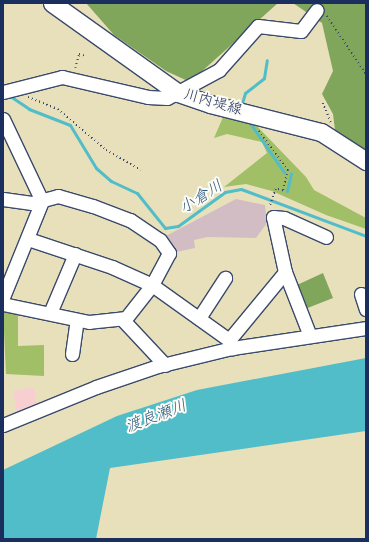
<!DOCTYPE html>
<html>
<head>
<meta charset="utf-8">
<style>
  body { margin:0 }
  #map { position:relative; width:369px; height:542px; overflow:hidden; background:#e8e0bb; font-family:Itim,"Klee One",sans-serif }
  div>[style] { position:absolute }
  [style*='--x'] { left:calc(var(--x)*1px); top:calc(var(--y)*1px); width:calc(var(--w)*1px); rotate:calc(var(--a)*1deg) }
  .built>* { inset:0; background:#f7cfd0 }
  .industrial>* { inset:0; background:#d2bdc5 }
  .green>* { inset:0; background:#a0bf67 }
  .forest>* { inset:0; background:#80a65c }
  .water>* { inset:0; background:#50bdc8 }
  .stream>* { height:3px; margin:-1.5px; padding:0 1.5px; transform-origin:1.5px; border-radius:1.5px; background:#50bdc8 }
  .path>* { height:1.5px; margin-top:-0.75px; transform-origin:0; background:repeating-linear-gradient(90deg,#3a4a6c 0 1px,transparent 0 4px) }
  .roads { filter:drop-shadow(1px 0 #3a4a6c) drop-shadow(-1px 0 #3a4a6c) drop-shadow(0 1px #3a4a6c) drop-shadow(0 -1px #3a4a6c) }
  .minor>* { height:13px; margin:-6.5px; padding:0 6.5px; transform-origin:6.5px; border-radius:6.5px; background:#fff }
  .major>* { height:17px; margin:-8.5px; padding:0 8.5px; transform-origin:8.5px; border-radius:8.5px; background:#fff }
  span { translate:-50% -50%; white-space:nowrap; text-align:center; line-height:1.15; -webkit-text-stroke:4px #fdfcf7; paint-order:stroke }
  .street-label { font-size:15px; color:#1b2f5e }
  .water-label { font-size:16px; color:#2b5a7e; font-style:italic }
  .frame { position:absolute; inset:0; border:4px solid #1b2f5e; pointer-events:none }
</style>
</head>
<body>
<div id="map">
  <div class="built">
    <i style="clip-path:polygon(34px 387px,37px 406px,17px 414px,13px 391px)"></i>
  </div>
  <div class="industrial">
    <i style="clip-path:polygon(236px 199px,265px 205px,267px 223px,256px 238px,208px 237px,194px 240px,195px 248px,176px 252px,162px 238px)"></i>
  </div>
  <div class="green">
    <i style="clip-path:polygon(224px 115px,254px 123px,306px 177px,314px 190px,366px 218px,366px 229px,326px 215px,272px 191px,246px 184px,224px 187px,267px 153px,262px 142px,227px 134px,214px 138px)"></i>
    <i style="clip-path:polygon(3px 309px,18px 312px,18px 346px,44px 345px,44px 376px,6px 374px)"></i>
  </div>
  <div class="forest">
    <i style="clip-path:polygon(86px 3px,278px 3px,190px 82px,166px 71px,114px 35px)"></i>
    <i style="clip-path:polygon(293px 3px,366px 3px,366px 152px,335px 130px,333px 114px,322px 94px,333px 71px,322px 23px)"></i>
    <i style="clip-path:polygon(323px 273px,333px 298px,305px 309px,297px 285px)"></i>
  </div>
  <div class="water">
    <i style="clip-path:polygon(366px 358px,366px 431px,110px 468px,96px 539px,3px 539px,3px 470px,117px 416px,197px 390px)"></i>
  </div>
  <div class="stream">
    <i style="--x:7;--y:94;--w:27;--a:34"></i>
    <i style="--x:29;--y:109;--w:44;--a:21.3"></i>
    <i style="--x:70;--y:125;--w:50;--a:58.8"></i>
    <i style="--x:96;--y:168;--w:20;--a:41"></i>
    <i style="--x:111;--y:181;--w:29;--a:25"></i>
    <i style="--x:137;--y:193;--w:45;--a:51.3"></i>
    <i style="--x:165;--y:228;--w:13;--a:-9"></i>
    <i style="--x:178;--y:226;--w:58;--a:-35.9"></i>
    <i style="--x:225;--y:192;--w:16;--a:-11"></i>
    <i style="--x:241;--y:189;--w:134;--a:20.6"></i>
    <i style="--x:242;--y:103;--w:10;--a:-73"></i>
    <i style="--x:245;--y:93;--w:24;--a:-38"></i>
    <i style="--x:264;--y:78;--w:18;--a:-81"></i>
    <i style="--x:250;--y:123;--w:60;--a:55.2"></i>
    <i style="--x:287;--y:191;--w:18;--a:-77"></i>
  </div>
  <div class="path">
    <i style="--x:327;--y:16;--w:70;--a:56.1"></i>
    <i style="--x:75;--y:68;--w:15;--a:-74"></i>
    <i style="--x:79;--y:54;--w:7;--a:16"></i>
    <i style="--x:28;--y:97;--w:32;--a:22"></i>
    <i style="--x:58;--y:109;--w:63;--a:40.5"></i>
    <i style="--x:106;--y:150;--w:40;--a:29.7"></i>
    <i style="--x:323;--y:103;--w:22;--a:68"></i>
    <i style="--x:259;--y:131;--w:49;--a:53.4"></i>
    <i style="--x:288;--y:170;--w:22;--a:103"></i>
    <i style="--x:283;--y:191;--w:7;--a:-164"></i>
    <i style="--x:276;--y:189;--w:18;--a:109"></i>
  </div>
  <div class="roads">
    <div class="minor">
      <i style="--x:3;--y:92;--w:61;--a:-14.3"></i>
      <i style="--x:62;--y:77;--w:88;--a:13.1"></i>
      <i style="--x:148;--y:97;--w:19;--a:3"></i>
      <i style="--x:167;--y:98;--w:59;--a:-28.3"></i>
      <i style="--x:219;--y:70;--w:59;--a:-48.4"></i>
      <i style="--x:258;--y:26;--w:43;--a:6.6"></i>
      <i style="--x:301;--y:31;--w:26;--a:-53"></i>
      <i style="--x:3;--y:119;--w:91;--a:64.6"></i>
      <i style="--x:42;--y:201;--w:104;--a:112.1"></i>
      <i style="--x:3;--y:199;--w:29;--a:8"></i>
      <i style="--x:32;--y:203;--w:27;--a:-15"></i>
      <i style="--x:58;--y:196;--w:36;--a:16"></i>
      <i style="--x:93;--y:206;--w:40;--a:21"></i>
      <i style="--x:130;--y:220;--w:36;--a:34"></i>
      <i style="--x:160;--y:240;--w:16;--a:55"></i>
      <i style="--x:169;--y:253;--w:36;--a:118"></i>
      <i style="--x:152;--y:285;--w:42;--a:128.2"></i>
      <i style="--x:126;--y:318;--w:37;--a:174"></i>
      <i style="--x:89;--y:322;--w:88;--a:-168.2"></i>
      <i style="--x:28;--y:239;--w:89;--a:18.4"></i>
      <i style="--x:112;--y:267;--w:44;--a:24.2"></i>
      <i style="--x:152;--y:285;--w:95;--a:35.5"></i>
      <i style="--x:229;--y:340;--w:9;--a:69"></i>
      <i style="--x:361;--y:294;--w:16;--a:72"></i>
      <i style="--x:50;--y:313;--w:64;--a:-67"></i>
      <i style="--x:199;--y:318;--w:48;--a:-57"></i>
      <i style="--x:122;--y:319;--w:63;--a:46.9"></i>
      <i style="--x:310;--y:336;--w:69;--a:-111.3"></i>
      <i style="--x:285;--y:272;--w:56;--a:-102.3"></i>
      <i style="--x:273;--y:217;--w:11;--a:5"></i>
      <i style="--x:284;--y:218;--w:46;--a:24.3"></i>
      <i style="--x:229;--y:340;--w:88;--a:-50.5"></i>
      <i style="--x:72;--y:354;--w:34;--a:-82"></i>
      <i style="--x:3;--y:425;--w:100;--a:-22.2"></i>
      <i style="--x:96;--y:387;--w:65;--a:-18.7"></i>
      <i style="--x:158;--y:366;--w:76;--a:-13.7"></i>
      <i style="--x:232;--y:348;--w:135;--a:-8.5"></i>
    </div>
    <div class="major">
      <i style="--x:52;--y:3;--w:155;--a:35.5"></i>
      <i style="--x:178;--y:93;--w:34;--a:19"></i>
      <i style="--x:210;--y:104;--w:114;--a:14.2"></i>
      <i style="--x:321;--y:132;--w:54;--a:32.8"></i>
    </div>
  </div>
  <div class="street-label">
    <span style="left:213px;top:102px;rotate:16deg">川内堤線</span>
  </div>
  <div class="water-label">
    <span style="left:201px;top:197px;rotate:-32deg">小倉川</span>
    <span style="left:156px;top:416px;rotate:-21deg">渡良瀬川</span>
  </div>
  <div class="frame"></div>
</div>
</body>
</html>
